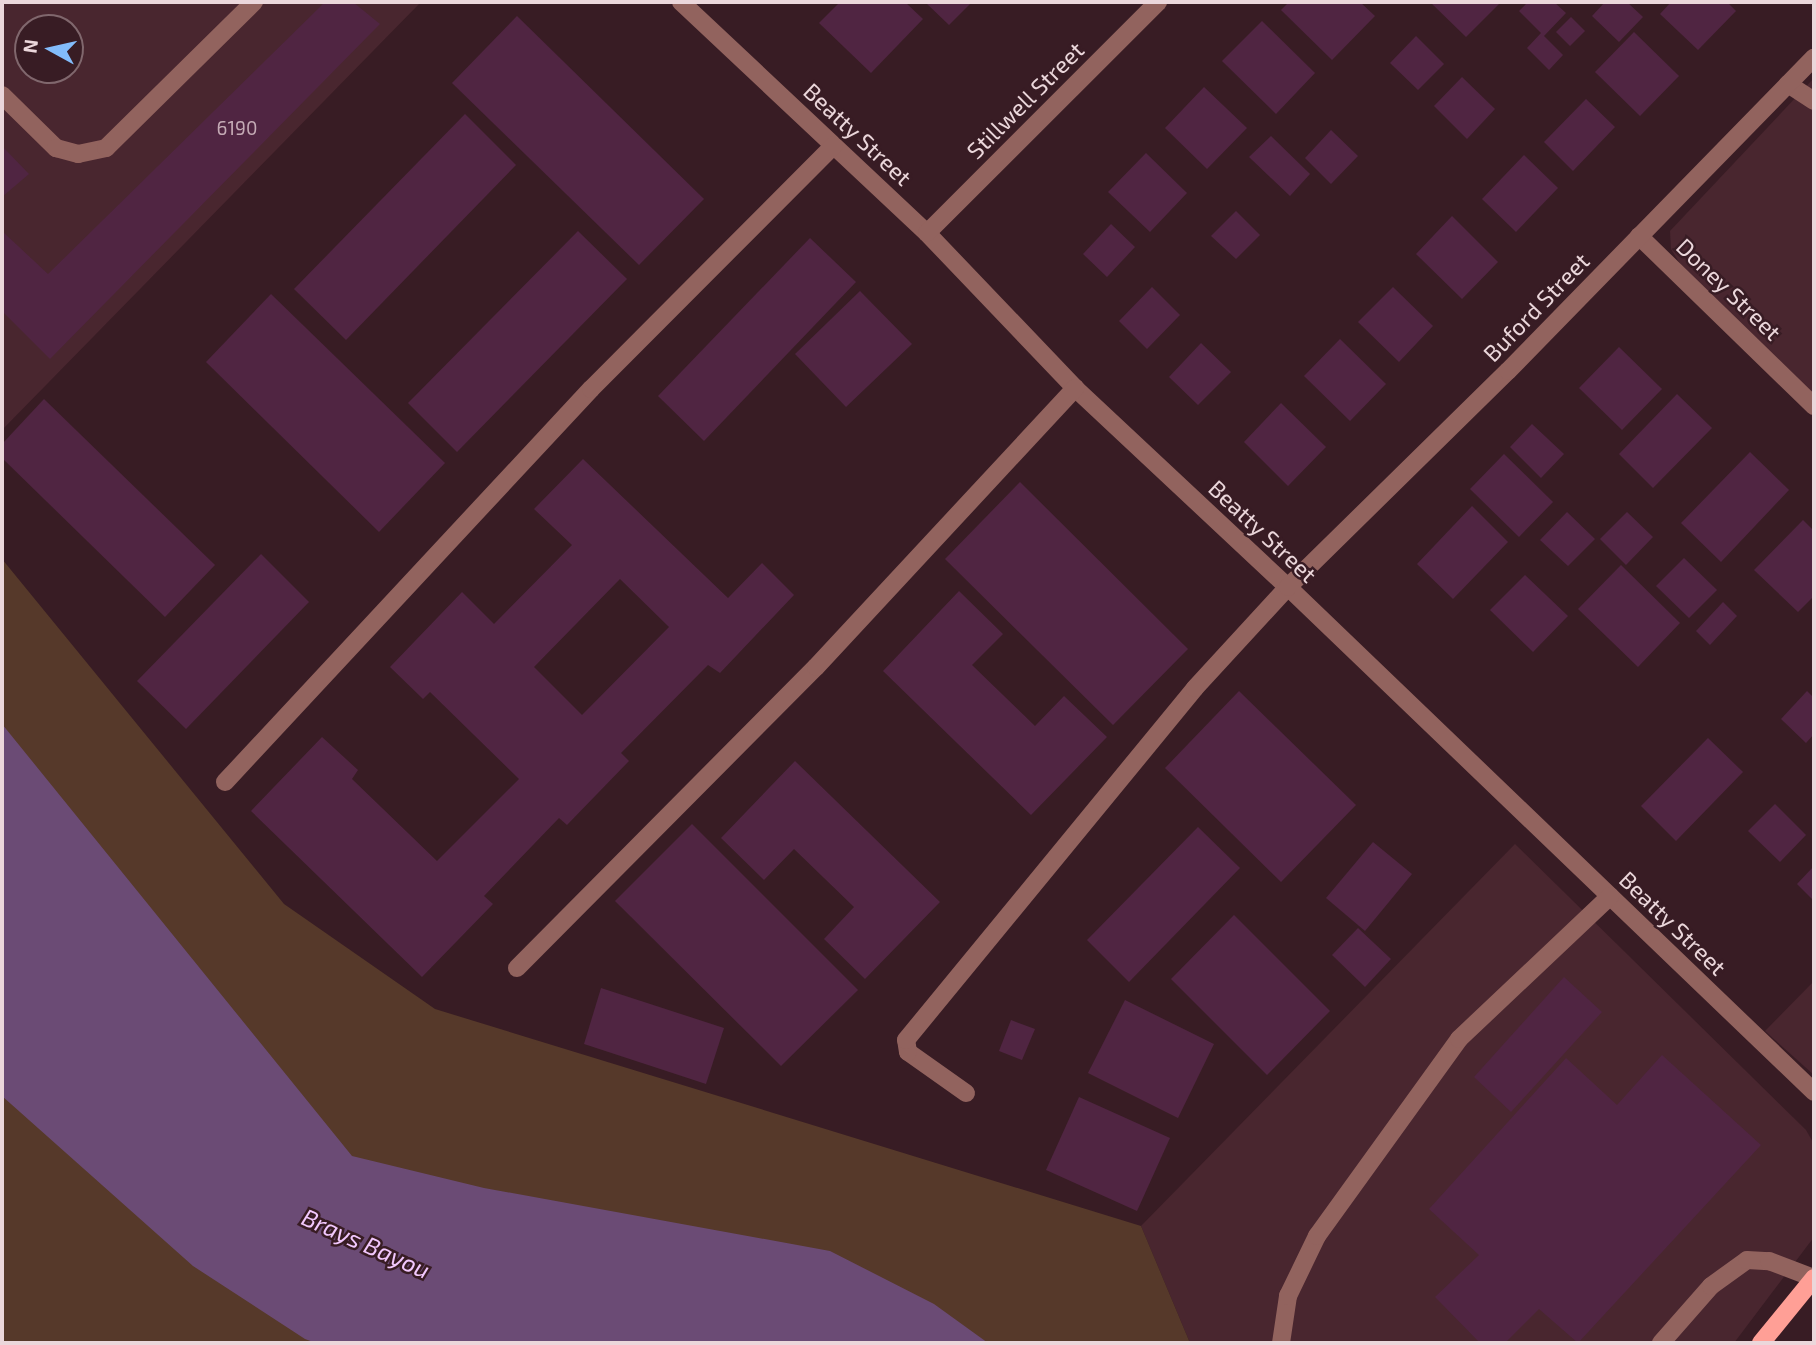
<!DOCTYPE html>
<html>
<head>
<meta charset="utf-8">
<style>
  body { margin:0 }
  #map { position:relative; width:1816px; height:1345px; overflow:hidden; background:#381c24; font-family:"Exo 2",sans-serif }
  div>[style] { position:absolute }
  [style*='--x'] { left:calc(var(--x)*1px); top:calc(var(--y)*1px); width:calc(var(--w)*1px); rotate:calc(var(--a)*1deg) }
  .built>* { inset:0; background:#49262f }
  .green>* { inset:0; background:#56392a }
  .water>* { inset:0; background:#6b4b75 }
  .building>* { inset:0; background:#502542 }
  .minor>* { height:18px; margin:-9px; padding:0 9px; transform-origin:9px; border-radius:9px; background:#92635e }
  .major>* { height:18px; margin:-9px; padding:0 9px; transform-origin:9px; border-radius:9px; background:#ff9f96 }
  span { translate:-50% -50%; white-space:nowrap; text-align:center; line-height:1.15; -webkit-text-stroke:5px #381c24; paint-order:stroke }
  .number-label { font-size:19px; color:#c4aab5 }
  .number-label span { -webkit-text-stroke-width:0 }
  .street-label { font-size:23px; color:#ebd7db }
  .water-label { font-size:24px; color:#f2c8fe; font-style:italic }
  .frame { position:absolute; inset:0; border:4px solid #ebd7db; pointer-events:none }
  .north { position:absolute; left:14px; top:14px; width:70px; height:70px; box-sizing:border-box; background:#381c24; border:2px solid #80676d; border-radius:50%; rotate:278deg; font-size:19px; font-weight:700; line-height:28px; text-align:center; color:#ebd7db }
  .north::after { content:''; display:block; margin:auto; width:24px; height:32px; background:#83bcfb; clip-path:polygon(50% 0,100% 100%,50% 72%,0 100%) }
</style>
</head>
<body>
<div id="map">
  <div class="built">
    <i style="clip-path:polygon(evenodd,2px 2px,421px 2px,2px 430px,2px 2px,28px 28px,70px 28px,70px 70px,28px 70px,28px 28px)"></i>
    <i style="clip-path:polygon(1814px 78px,1814px 396px,1682px 267px,1671px 249px,1670px 231px)"></i>
    <i style="clip-path:polygon(1515px 844px,1806px 1130px,1814px 1144px,1814px 1237px,1734px 1343px,1190px 1343px,1141px 1226px)"></i>
    <i style="clip-path:polygon(1814px 981px,1814px 1075px,1765px 1031px)"></i>
  </div>
  <div class="green">
    <i style="clip-path:polygon(2px 559px,284px 904px,435px 1009px,1141px 1226px,1190px 1343px,2px 1343px)"></i>
  </div>
  <div class="water">
    <i style="clip-path:polygon(2px 724px,352px 1156px,484px 1188px,830px 1251px,934px 1304px,988px 1343px,316px 1343px,305px 1339px,193px 1266px,2px 1096px)"></i>
  </div>
  <div class="building">
    <i style="clip-path:polygon(325px 2px,353px 2px,380px 24px,50px 359px,2px 311px,2px 231px,48px 274px)"></i>
    <i style="clip-path:polygon(840px 2px,905px 2px,923px 19px,871px 73px,819px 23px)"></i>
    <i style="clip-path:polygon(925px 2px,972px 2px,949px 25px)"></i>
    <i style="clip-path:polygon(1289px 2px,1360px 2px,1375px 16px,1332px 60px,1281px 10px)"></i>
    <i style="clip-path:polygon(1430px 2px,1501px 2px,1466px 37px)"></i>
    <i style="clip-path:polygon(1528px 2px,1554px 2px,1566px 13px,1544px 36px,1563px 55px,1549px 70px,1527px 48px,1541px 33px,1519px 11px)"></i>
    <i style="clip-path:polygon(1605px 2px,1627px 2px,1643px 17px,1619px 42px,1592px 16px)"></i>
    <i style="clip-path:polygon(1671px 2px,1727px 2px,1736px 11px,1698px 50px,1660px 14px)"></i>
    <i style="clip-path:polygon(517px 16px,704px 199px,639px 265px,452px 83px)"></i>
    <i style="clip-path:polygon(1571px 17px,1585px 31px,1570px 46px,1556px 32px)"></i>
    <i style="clip-path:polygon(1262px 21px,1315px 73px,1276px 114px,1222px 61px)"></i>
    <i style="clip-path:polygon(1634px 32px,1679px 76px,1640px 116px,1595px 72px)"></i>
    <i style="clip-path:polygon(1416px 36px,1444px 64px,1418px 90px,1390px 63px)"></i>
    <i style="clip-path:polygon(1462px 77px,1495px 109px,1467px 139px,1434px 106px)"></i>
    <i style="clip-path:polygon(1204px 87px,1247px 128px,1207px 169px,1165px 128px)"></i>
    <i style="clip-path:polygon(1586px 99px,1615px 127px,1573px 171px,1544px 142px)"></i>
    <i style="clip-path:polygon(465px 114px,516px 165px,346px 340px,294px 289px)"></i>
    <i style="clip-path:polygon(1331px 130px,1358px 156px,1331px 184px,1305px 158px)"></i>
    <i style="clip-path:polygon(1271px 136px,1310px 174px,1290px 196px,1249px 157px)"></i>
    <i style="clip-path:polygon(2px 146px,29px 174px,2px 197px)"></i>
    <i style="clip-path:polygon(1146px 153px,1187px 193px,1150px 232px,1108px 192px)"></i>
    <i style="clip-path:polygon(1524px 155px,1558px 188px,1516px 232px,1482px 199px)"></i>
    <i style="clip-path:polygon(1236px 211px,1260px 235px,1236px 259px,1211px 236px)"></i>
    <i style="clip-path:polygon(1452px 216px,1498px 262px,1462px 299px,1416px 254px)"></i>
    <i style="clip-path:polygon(1111px 224px,1135px 247px,1107px 277px,1083px 254px)"></i>
    <i style="clip-path:polygon(578px 231px,627px 279px,457px 452px,408px 403px)"></i>
    <i style="clip-path:polygon(810px 238px,856px 282px,704px 441px,658px 396px)"></i>
    <i style="clip-path:polygon(1152px 287px,1180px 315px,1147px 349px,1119px 321px)"></i>
    <i style="clip-path:polygon(1393px 287px,1433px 326px,1399px 362px,1358px 322px)"></i>
    <i style="clip-path:polygon(860px 291px,912px 344px,846px 407px,795px 354px)"></i>
    <i style="clip-path:polygon(271px 294px,445px 463px,379px 532px,206px 362px)"></i>
    <i style="clip-path:polygon(1340px 339px,1386px 384px,1350px 421px,1304px 376px)"></i>
    <i style="clip-path:polygon(1201px 343px,1231px 372px,1198px 405px,1169px 377px)"></i>
    <i style="clip-path:polygon(1619px 347px,1662px 389px,1622px 430px,1579px 388px)"></i>
    <i style="clip-path:polygon(1677px 394px,1712px 428px,1653px 488px,1619px 454px)"></i>
    <i style="clip-path:polygon(44px 399px,215px 565px,165px 617px,2px 458px,2px 444px)"></i>
    <i style="clip-path:polygon(1281px 403px,1326px 447px,1288px 486px,1244px 442px)"></i>
    <i style="clip-path:polygon(1532px 424px,1564px 454px,1541px 478px,1510px 447px)"></i>
    <i style="clip-path:polygon(1750px 452px,1789px 490px,1721px 562px,1681px 523px)"></i>
    <i style="clip-path:polygon(1504px 454px,1553px 502px,1519px 537px,1470px 489px)"></i>
    <i style="clip-path:polygon(evenodd,583px 459px,728px 598px,762px 563px,794px 595px,720px 673px,708px 665px,621px 753px,629px 761px,567px 825px,559px 818px,484px 896px,493px 904px,422px 977px,251px 811px,322px 737px,358px 770px,352px 779px,437px 861px,519px 779px,430px 692px,423px 699px,390px 667px,462px 592px,494px 624px,572px 545px,534px 509px,583px 459px,620px 579px,669px 627px,582px 715px,534px 667px,620px 579px)"></i>
    <i style="clip-path:polygon(1020px 482px,1188px 649px,1113px 725px,945px 559px)"></i>
    <i style="clip-path:polygon(1472px 506px,1508px 542px,1453px 599px,1417px 564px)"></i>
    <i style="clip-path:polygon(1567px 512px,1595px 539px,1568px 566px,1540px 540px)"></i>
    <i style="clip-path:polygon(1627px 512px,1653px 537px,1626px 565px,1600px 539px)"></i>
    <i style="clip-path:polygon(1803px 520px,1814px 531px,1814px 596px,1798px 612px,1754px 570px)"></i>
    <i style="clip-path:polygon(261px 554px,309px 602px,186px 729px,137px 681px)"></i>
    <i style="clip-path:polygon(1684px 558px,1717px 590px,1689px 618px,1656px 586px)"></i>
    <i style="clip-path:polygon(1621px 565px,1680px 623px,1638px 667px,1578px 609px)"></i>
    <i style="clip-path:polygon(1525px 575px,1568px 616px,1533px 652px,1490px 610px)"></i>
    <i style="clip-path:polygon(959px 591px,1003px 634px,972px 665px,1035px 726px,1064px 696px,1107px 737px,1031px 815px,883px 671px)"></i>
    <i style="clip-path:polygon(1723px 602px,1737px 616px,1710px 645px,1696px 631px)"></i>
    <i style="clip-path:polygon(1239px 691px,1356px 805px,1281px 882px,1165px 768px)"></i>
    <i style="clip-path:polygon(1807px 691px,1814px 698px,1814px 734px,1806px 743px,1781px 719px)"></i>
    <i style="clip-path:polygon(1708px 738px,1743px 772px,1676px 841px,1641px 806px)"></i>
    <i style="clip-path:polygon(795px 761px,940px 902px,865px 979px,824px 939px,854px 907px,794px 849px,764px 880px,721px 838px)"></i>
    <i style="clip-path:polygon(1775px 804px,1806px 835px,1780px 862px,1748px 831px)"></i>
    <i style="clip-path:polygon(692px 824px,858px 990px,781px 1066px,615px 901px)"></i>
    <i style="clip-path:polygon(1198px 827px,1240px 868px,1129px 982px,1087px 940px)"></i>
    <i style="clip-path:polygon(1373px 842px,1412px 874px,1365px 931px,1326px 898px)"></i>
    <i style="clip-path:polygon(1814px 866px,1814px 901px,1797px 884px)"></i>
    <i style="clip-path:polygon(1234px 915px,1330px 1011px,1267px 1075px,1171px 979px)"></i>
    <i style="clip-path:polygon(1358px 928px,1391px 959px,1365px 987px,1332px 955px)"></i>
    <i style="clip-path:polygon(1564px 977px,1602px 1012px,1511px 1112px,1474px 1077px)"></i>
    <i style="clip-path:polygon(601px 988px,724px 1028px,706px 1084px,584px 1044px)"></i>
    <i style="clip-path:polygon(1125px 1000px,1214px 1044px,1178px 1118px,1088px 1073px)"></i>
    <i style="clip-path:polygon(1011px 1020px,1035px 1029px,1022px 1060px,999px 1051px)"></i>
    <i style="clip-path:polygon(1662px 1055px,1761px 1145px,1578px 1343px,1539px 1309px,1505px 1343px,1480px 1343px,1435px 1297px,1479px 1255px,1429px 1209px,1566px 1058px,1617px 1105px)"></i>
    <i style="clip-path:polygon(1079px 1097px,1170px 1138px,1137px 1211px,1046px 1170px)"></i>
  </div>
  <div class="minor">
    <i style="--x:681;--y:2;--w:337;--a:43.2"></i>
    <i style="--x:927;--y:233;--w:214;--a:46.3"></i>
    <i style="--x:1075;--y:388;--w:291;--a:43.1"></i>
    <i style="--x:1288;--y:587;--w:729;--a:43.83"></i>
    <i style="--x:1788;--y:84;--w:31;--a:33"></i>
    <i style="--x:2;--y:95;--w:76;--a:44.5"></i>
    <i style="--x:56;--y:148;--w:23;--a:15"></i>
    <i style="--x:78;--y:154;--w:29;--a:-12"></i>
    <i style="--x:106;--y:148;--w:208;--a:-44.6"></i>
    <i style="--x:927;--y:233;--w:327;--a:-45"></i>
    <i style="--x:1639;--y:236;--w:244;--a:44.2"></i>
    <i style="--x:225;--y:782;--w:537;--a:-47.04"></i>
    <i style="--x:591;--y:389;--w:344;--a:-45.1"></i>
    <i style="--x:517;--y:968;--w:424;--a:-45.2"></i>
    <i style="--x:816;--y:667;--w:381;--a:-47.1"></i>
    <i style="--x:966;--y:1093;--w:71;--a:-144.7"></i>
    <i style="--x:908;--y:1052;--w:12;--a:-99"></i>
    <i style="--x:906;--y:1040;--w:455;--a:-50.6"></i>
    <i style="--x:1195;--y:688;--w:137;--a:-47.4"></i>
    <i style="--x:1288;--y:587;--w:308;--a:-44.5"></i>
    <i style="--x:1508;--y:371;--w:438;--a:-45.7"></i>
    <i style="--x:1281;--y:1343;--w:48;--a:-81.5"></i>
    <i style="--x:1288;--y:1296;--w:67;--a:-64.2"></i>
    <i style="--x:1317;--y:1236;--w:243;--a:-54.2"></i>
    <i style="--x:1459;--y:1039;--w:208;--a:-43.4"></i>
    <i style="--x:1661;--y:1343;--w:76;--a:-48.7"></i>
    <i style="--x:1711;--y:1286;--w:44;--a:-35.8"></i>
    <i style="--x:1747;--y:1260;--w:22;--a:3"></i>
    <i style="--x:1769;--y:1261;--w:48;--a:20.7"></i>
  </div>
  <div class="major">
    <i style="--x:1761;--y:1343;--w:84;--a:-50.8"></i>
  </div>
  <div class="number-label">
    <span style="left:237px;top:128px">6190</span>
  </div>
  <div class="street-label">
    <span style="left:1025px;top:100px;rotate:-45deg">Stillwell Street</span>
    <span style="left:858px;top:134px;rotate:43deg">Beatty Street</span>
    <span style="left:1729px;top:289px;rotate:44deg">Doney Street</span>
    <span style="left:1536px;top:307px;rotate:-46deg">Buford Street</span>
    <span style="left:1263px;top:531px;rotate:43deg">Beatty Street</span>
    <span style="left:1673px;top:923px;rotate:44deg">Beatty Street</span>
  </div>
  <div class="water-label">
    <span style="left:366px;top:1243px;rotate:24deg">Brays Bayou</span>
  </div>
  <div class="frame"></div>
  <div class="north">N</div>
</div>
</body>
</html>
